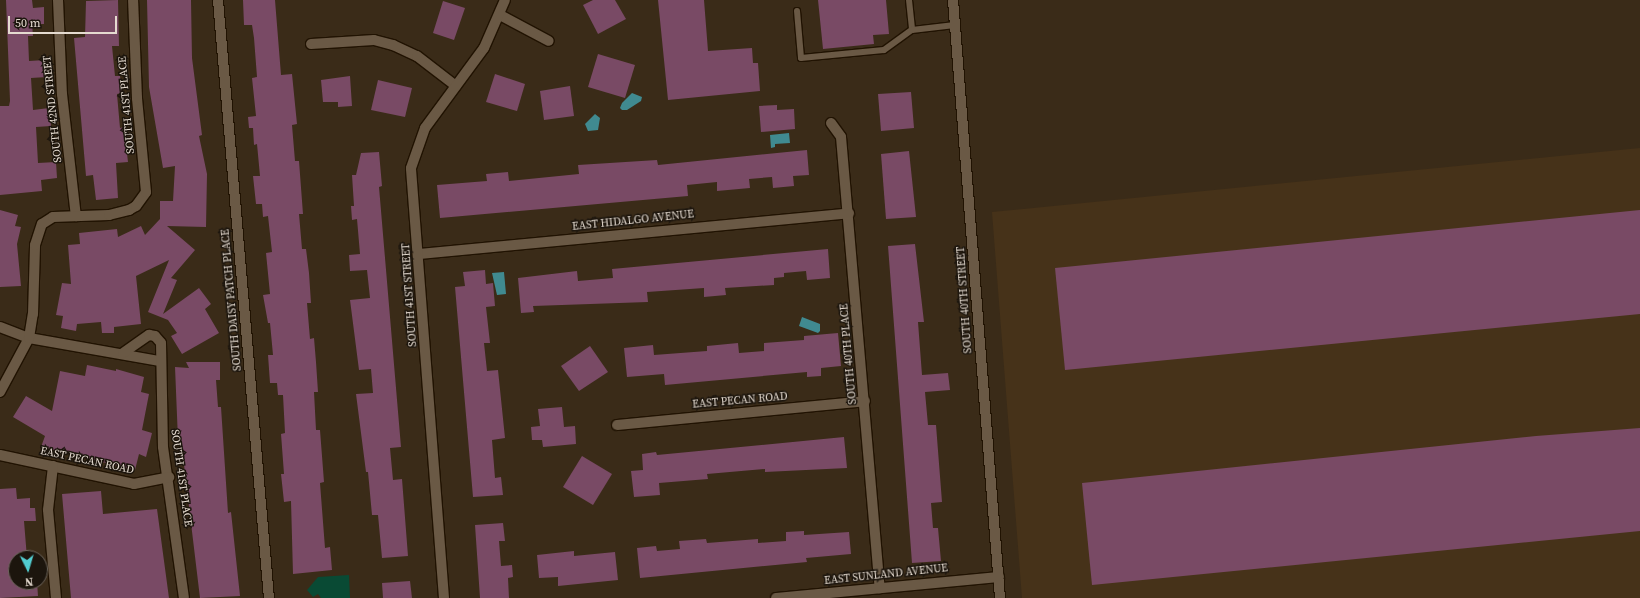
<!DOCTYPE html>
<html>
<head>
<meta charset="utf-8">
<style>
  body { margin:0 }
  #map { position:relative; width:1640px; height:598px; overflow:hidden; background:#3a2b18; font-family:"Source Serif 4",serif }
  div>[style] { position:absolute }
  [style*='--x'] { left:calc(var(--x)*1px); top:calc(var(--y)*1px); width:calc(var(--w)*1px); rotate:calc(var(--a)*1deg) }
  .built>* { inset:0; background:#463219 }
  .green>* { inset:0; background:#094a34 }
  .water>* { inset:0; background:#408a90 }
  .building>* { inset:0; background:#794a65 }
  .roads { filter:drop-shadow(1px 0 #211302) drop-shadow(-1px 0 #211302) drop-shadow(0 1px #211302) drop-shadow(0 -1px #211302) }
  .service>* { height:6px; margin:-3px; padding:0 3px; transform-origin:3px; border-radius:3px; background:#6a5945 }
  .minor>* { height:10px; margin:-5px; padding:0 5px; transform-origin:5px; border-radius:5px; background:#6a5945 }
  .secondary>* { height:10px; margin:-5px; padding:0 5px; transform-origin:5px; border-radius:5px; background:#6a5945 }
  span { translate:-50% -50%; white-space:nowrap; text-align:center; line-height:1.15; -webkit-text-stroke:3px #1c150d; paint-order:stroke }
  .street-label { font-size:11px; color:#e5dbd0 }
  .north { position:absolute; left:8px; top:550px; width:40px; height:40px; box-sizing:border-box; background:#1c150d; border:1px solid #6c645b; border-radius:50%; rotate:175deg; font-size:11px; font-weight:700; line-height:16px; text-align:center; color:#e5dbd0 }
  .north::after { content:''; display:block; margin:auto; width:14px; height:18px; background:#52ccd0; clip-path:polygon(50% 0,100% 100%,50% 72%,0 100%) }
  .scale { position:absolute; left:8px; top:16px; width:109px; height:18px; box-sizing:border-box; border:2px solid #e5dbd0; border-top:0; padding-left:5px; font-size:12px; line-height:14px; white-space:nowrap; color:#e5dbd0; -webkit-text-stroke:3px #1c150d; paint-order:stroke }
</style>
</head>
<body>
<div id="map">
  <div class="built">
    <i style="clip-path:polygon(1640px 148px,1640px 598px,1022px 598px,992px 212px)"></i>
  </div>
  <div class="green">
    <i style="clip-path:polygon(349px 575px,350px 598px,321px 598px,318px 594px,313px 597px,307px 590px,318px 577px)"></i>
  </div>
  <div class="water">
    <i style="clip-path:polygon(632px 93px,642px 97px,641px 101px,627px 110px,622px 110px,620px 108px,622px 103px)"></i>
    <i style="clip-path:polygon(595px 114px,600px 118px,598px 130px,588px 131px,585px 124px)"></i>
    <i style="clip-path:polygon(789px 133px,790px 143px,775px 144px,775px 147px,771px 148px,770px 135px)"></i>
    <i style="clip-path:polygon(504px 272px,506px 294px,497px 295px,492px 273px)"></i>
    <i style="clip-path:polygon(802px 317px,820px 324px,820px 331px,818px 333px,799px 326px)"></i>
  </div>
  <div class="building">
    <i style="clip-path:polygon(6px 0,32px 0,33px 8px,44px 7px,44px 24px,32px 24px,33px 36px,28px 36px,29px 61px,45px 60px,47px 77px,31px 78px,33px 110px,49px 108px,51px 126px,36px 127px,38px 163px,56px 162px,57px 178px,41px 180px,42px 191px,0 195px,0 106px,9px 106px,10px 101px)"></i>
    <i style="clip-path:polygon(118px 0,119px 46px,112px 46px,115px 76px,120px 76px,122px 93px,117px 94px,120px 128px,124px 127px,128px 162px,116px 163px,118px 198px,96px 200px,93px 175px,86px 176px,74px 38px,85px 37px,86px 1px)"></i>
    <i style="clip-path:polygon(147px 0,191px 0,192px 58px,202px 135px,199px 136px,207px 174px,206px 227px,167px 226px,195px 250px,171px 278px,177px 280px,163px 314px,199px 288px,211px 304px,205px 309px,219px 333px,182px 354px,171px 336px,177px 333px,168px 320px,148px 312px,169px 260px,136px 276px,141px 324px,114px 327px,114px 333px,102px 333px,101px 322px,77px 324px,76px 331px,61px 328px,63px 316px,56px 315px,62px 283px,71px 284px,68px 245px,80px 244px,79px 233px,117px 229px,118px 237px,141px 226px,145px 235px,160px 219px,160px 201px,173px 201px,175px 166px,163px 168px,149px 87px)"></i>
    <i style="clip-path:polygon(243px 0,275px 0,281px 75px,292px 74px,297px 124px,292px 125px,295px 161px,299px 161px,303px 214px,299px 214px,302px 249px,306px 249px,309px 273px,311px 303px,307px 303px,310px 339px,314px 338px,316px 362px,318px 392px,314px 392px,316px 430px,320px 430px,324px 482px,320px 483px,325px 548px,330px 547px,332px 570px,293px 574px,291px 501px,284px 502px,281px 474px,284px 474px,281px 434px,285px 433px,283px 395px,278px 395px,277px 383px,270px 383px,268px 355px,273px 355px,270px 323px,268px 323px,263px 295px,270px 294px,266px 253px,272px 252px,268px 216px,263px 217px,262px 204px,256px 204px,253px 176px,260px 176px,257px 144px,254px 145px,253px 128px,249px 128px,248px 117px,256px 116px,252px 78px,257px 77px,254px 38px,252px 25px,244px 25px)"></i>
    <i style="clip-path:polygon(593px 0,615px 0,626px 19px,598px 34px,583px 5px)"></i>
    <i style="clip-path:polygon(658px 0,704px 0,708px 51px,752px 48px,753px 63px,758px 63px,760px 91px,668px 100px)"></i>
    <i style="clip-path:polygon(818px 0,886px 0,889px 34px,873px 35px,874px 44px,823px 49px)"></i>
    <i style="clip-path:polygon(443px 1px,465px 8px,454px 40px,433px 33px)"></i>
    <i style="clip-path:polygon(598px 54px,635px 65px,625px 98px,588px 87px)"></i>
    <i style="clip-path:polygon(495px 74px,525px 84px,517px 111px,486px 102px)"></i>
    <i style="clip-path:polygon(350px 76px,352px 106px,338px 107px,338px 102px,323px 102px,321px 80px)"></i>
    <i style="clip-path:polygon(378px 80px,412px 88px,405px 117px,371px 110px)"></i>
    <i style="clip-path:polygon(570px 86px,574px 116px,544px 120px,540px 91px)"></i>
    <i style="clip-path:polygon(911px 92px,914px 128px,881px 131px,878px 94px)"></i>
    <i style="clip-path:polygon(777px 105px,777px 110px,794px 109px,795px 129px,761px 132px,759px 106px)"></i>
    <i style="clip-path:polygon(807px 150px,809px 175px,793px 176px,794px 186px,773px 188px,772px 177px,749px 179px,750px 188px,717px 191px,717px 182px,687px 185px,688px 196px,440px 218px,437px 185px,487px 181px,486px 174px,508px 172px,509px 181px,579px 174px,578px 165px,657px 160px,658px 165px)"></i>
    <i style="clip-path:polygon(909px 151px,916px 217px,886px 219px,881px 154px)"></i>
    <i style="clip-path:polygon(379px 152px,382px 186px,379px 187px,401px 447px,390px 448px,393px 480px,402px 479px,408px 556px,382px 558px,378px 515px,372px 515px,368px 472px,366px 472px,356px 394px,373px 393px,371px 369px,359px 370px,350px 300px,370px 298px,367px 270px,350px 271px,349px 255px,360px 254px,357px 219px,352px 220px,351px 206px,354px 206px,352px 175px,356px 175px,361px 153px)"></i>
    <i style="clip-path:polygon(0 210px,18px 215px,15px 226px,21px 227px,17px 244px,21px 286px,0 287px)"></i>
    <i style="clip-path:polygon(1640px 210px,1640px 314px,1065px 370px,1055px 268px)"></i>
    <i style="clip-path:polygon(915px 244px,924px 322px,918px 322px,922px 375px,948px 373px,950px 390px,925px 392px,928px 425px,936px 425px,942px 502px,931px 503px,933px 528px,938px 528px,941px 561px,912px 563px,888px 246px)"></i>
    <i style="clip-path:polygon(828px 249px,830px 278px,807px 280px,806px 271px,784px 273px,784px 277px,774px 278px,774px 285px,725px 288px,726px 295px,704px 297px,704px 288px,647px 292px,648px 302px,533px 306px,534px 312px,521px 313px,518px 278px,577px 271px,578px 281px,613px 278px,612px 269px)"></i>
    <i style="clip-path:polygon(485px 270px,486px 284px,493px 283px,495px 306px,486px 307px,490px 343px,484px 343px,487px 371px,498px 370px,505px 438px,492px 440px,495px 478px,501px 477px,503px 495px,473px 497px,455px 287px,465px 286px,463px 272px)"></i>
    <i style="clip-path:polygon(838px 333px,841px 366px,821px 368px,821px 376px,807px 377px,807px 372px,665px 385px,664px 374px,627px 377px,624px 348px,653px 345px,654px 355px,707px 351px,707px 346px,738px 343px,739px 353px,764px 351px,764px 343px,804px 340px,804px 336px)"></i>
    <i style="clip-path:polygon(590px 346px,608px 372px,579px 391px,561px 366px)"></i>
    <i style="clip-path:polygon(186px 362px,220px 362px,220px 380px,216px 380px,218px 407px,221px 407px,228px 513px,231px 512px,240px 596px,200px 598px,181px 440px,178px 440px,175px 367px,189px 368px)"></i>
    <i style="clip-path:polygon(87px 365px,116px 371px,116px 369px,144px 377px,141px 392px,149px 394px,142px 430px,152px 433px,146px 457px,139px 454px,135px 470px,41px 447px,45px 436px,13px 417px,26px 396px,52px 411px,60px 371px,85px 376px)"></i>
    <i style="clip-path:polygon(562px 407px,564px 427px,575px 426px,576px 444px,543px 447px,542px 440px,532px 440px,531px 427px,540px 426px,538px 409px)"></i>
    <i style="clip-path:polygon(1640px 428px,1640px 531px,1092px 585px,1082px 483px,1536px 436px)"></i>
    <i style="clip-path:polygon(844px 437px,847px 468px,765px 472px,765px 469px,707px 474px,708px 479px,659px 483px,660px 495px,634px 497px,631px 471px,643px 470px,642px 454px,656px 452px,657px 455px)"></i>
    <i style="clip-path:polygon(582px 456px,612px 474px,593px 505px,563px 487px)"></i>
    <i style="clip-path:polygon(16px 488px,17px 499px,30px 498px,30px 508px,35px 508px,36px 521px,24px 521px,27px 558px,16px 558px,16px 582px,37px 582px,38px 596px,0 598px,0 489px)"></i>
    <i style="clip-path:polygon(101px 491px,103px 514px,157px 509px,169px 598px,71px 598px,62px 494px)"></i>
    <i style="clip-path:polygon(503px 523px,505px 541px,499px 541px,501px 566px,512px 565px,513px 577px,508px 578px,509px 598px,480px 598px,475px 525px)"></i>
    <i style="clip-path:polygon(804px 531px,804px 535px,849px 532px,851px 554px,806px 558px,807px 562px,640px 578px,637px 548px,656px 546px,657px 551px,680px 549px,679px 541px,706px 539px,707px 543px,758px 539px,758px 543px,786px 541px,786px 532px)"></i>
    <i style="clip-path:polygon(574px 551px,574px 556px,615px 552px,618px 580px,558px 586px,558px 577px,539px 578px,537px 555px)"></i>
    <i style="clip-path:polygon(410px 581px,412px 598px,383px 598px,382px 583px)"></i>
  </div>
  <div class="roads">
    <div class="service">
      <i style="--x:909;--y:0;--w:30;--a:84"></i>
      <i style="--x:797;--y:11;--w:47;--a:85.1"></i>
      <i style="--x:801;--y:58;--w:83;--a:-5.5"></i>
      <i style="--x:884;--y:50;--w:34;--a:-36"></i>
      <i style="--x:912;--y:30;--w:43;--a:-6.6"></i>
    </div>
    <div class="minor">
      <i style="--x:58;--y:0;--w:94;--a:87.6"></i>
      <i style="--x:62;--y:94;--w:123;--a:83.5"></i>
      <i style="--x:218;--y:0;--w:600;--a:85.13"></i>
      <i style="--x:500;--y:15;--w:55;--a:28"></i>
      <i style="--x:311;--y:44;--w:63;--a:-3.6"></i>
      <i style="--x:374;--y:40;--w:20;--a:15"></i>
      <i style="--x:393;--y:45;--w:26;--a:25"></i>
      <i style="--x:417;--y:56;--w:49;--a:37.6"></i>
      <i style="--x:831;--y:123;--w:17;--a:54"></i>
      <i style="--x:841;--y:137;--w:453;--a:85.1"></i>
      <i style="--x:419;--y:254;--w:432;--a:-5.4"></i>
      <i style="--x:0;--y:327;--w:31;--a:21"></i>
      <i style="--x:29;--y:338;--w:133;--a:10"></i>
      <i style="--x:123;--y:353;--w:32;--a:-35"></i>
      <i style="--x:149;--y:335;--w:6;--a:9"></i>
      <i style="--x:155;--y:336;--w:9;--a:49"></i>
      <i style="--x:161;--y:343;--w:104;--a:88.9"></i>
      <i style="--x:163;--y:447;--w:152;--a:82.1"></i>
      <i style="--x:0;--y:392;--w:61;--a:-61.8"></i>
      <i style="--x:29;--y:338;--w:24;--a:-81"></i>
      <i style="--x:33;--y:314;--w:69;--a:-88.3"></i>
      <i style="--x:35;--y:245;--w:22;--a:-72"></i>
      <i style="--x:42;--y:224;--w:13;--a:-32"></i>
      <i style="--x:53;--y:217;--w:56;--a:-2"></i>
      <i style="--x:109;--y:215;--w:21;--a:-14"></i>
      <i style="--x:129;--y:210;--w:8;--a:-30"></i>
      <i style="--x:136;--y:206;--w:17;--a:-54"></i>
      <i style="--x:146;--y:192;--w:94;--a:-95.5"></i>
      <i style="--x:137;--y:98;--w:98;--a:-92.3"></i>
      <i style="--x:617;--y:425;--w:249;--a:-5.5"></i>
      <i style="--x:0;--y:455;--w:137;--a:12.2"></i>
      <i style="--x:134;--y:484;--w:36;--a:-11"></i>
      <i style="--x:53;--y:466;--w:44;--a:96.5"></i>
      <i style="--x:48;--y:510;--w:88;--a:84.8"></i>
      <i style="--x:444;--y:598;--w:431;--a:-94.4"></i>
      <i style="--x:411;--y:168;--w:42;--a:-70.7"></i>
      <i style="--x:425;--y:128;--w:99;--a:-53.6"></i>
      <i style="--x:484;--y:48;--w:52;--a:-66.4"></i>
      <i style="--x:776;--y:598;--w:224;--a:-5.4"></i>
    </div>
    <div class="secondary">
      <i style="--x:953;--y:0;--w:600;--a:85.51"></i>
    </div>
  </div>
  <div class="street-label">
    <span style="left:127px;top:105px;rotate:-95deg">SOUTH 41ST PLACE</span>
    <span style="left:53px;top:109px;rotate:-96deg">SOUTH 42ND STREET</span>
    <span style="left:633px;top:221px;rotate:-6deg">EAST HIDALGO AVENUE</span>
    <span style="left:410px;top:295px;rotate:-94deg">SOUTH 41ST STREET</span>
    <span style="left:232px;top:300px;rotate:-95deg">SOUTH DAISY PATCH PLACE</span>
    <span style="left:965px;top:300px;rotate:-94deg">SOUTH 40TH STREET</span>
    <span style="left:849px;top:354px;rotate:-95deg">SOUTH 40TH PLACE</span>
    <span style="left:740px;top:401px;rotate:-5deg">EAST PECAN ROAD</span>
    <span style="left:87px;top:461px;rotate:12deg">EAST PECAN ROAD</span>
    <span style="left:181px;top:478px;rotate:82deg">SOUTH 41ST PLACE</span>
    <span style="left:886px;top:575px;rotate:-6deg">EAST SUNLAND AVENUE</span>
  </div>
  <div class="north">N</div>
  <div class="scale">50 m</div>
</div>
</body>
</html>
